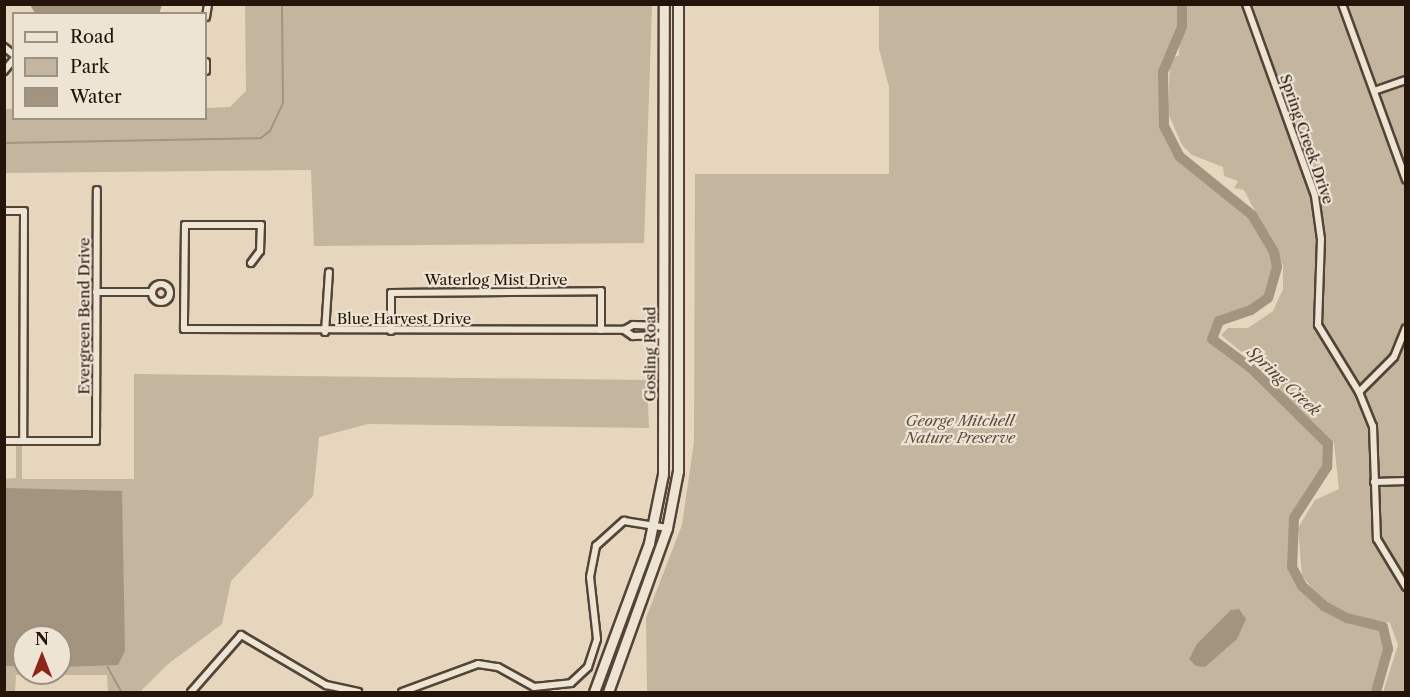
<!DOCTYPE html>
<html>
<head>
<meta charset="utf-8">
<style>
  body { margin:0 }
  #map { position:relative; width:1410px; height:697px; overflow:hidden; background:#e5d6bd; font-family:"Libre Caslon Text",serif }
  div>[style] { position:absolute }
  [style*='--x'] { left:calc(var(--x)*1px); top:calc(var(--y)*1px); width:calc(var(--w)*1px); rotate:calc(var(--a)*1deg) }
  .green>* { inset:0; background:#c4b59f }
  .water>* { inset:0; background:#a39480 }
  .stream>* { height:1.5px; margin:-0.75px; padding:0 0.75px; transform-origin:0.75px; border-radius:0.75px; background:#a39480 }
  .river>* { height:10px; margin:-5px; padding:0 5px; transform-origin:5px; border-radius:5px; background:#a39480 }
  .roads { filter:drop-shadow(2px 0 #544437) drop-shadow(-2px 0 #544437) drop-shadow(0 2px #544437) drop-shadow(0 -2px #544437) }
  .minor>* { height:6px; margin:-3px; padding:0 3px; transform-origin:3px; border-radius:3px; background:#eee4d4 }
  .minor>.ring { margin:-3px; padding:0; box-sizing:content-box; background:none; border:6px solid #eee4d4; border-radius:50% }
  .secondary>* { height:9px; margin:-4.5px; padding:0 4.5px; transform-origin:4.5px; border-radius:4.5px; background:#eee4d4 }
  span { translate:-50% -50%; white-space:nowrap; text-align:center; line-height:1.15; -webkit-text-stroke:4.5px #eee4d4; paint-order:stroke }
  .street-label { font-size:15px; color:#24140a }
  .park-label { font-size:15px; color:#5c4c3e; font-style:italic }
  .water-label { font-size:16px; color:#574739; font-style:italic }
  .frame { position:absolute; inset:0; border:6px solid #24140a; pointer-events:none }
  .legend { position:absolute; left:12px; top:12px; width:195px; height:108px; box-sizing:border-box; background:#eee4d4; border:2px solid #9d9183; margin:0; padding:8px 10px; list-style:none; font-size:18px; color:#24140a }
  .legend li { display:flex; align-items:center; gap:12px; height:30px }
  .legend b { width:30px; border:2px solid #9d9183 }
  .north { position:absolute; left:12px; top:625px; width:60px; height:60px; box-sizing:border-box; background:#eee4d4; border:2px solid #9d9183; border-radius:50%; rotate:0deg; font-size:16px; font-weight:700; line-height:24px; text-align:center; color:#24140a }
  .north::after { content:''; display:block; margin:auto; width:21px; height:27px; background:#8f2418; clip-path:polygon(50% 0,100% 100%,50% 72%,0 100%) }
</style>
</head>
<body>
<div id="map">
  <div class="green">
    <i style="clip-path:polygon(245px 5px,652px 5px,644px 243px,314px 246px,311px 170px,5px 173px,5px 109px,13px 109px,14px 118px,206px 118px,206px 108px,230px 107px,246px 91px)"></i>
    <i style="clip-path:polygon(879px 5px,1182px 5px,1182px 27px,1163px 72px,1164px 126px,1179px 156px,1252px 215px,1274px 252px,1277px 267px,1268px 298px,1251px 310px,1219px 321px,1212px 339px,1251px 368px,1328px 444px,1327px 467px,1294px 518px,1292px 567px,1303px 586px,1324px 606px,1347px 618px,1383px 627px,1388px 649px,1376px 692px,647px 692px,646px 618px,682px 525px,694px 442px,695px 174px,889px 174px,889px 87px,879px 49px)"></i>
    <i style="clip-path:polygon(1187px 5px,1405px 5px,1405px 692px,1383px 692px,1398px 645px,1390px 623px,1347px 616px,1324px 603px,1302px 576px,1298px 528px,1315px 500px,1339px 489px,1334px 443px,1302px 416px,1267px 373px,1221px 335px,1228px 328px,1248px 328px,1273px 311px,1283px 289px,1283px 265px,1244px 190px,1234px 188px,1238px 181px,1224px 176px,1223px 167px,1192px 155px,1182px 145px,1168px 113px,1170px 60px,1179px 55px,1180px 35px,1187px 30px)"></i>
    <i style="clip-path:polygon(evenodd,134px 374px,647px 380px,649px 428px,368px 424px,319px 437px,313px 496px,231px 581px,222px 624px,168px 664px,140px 692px,108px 692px,107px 675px,16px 675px,15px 692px,5px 692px,4px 479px,16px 478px,16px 444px,22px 444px,22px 479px,134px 479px,134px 374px,24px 637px,60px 637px,60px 673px,24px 673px,24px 637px)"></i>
  </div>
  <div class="water">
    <i style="clip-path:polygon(30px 5px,162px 5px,159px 14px,35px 13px)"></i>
    <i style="clip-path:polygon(5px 488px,122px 491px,125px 651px,118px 665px,60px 667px,60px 637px,24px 637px,24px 666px,5px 666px)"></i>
    <i style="clip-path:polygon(1239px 609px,1246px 619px,1237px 639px,1205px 667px,1196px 666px,1189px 659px,1197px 644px,1231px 610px)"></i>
  </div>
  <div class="stream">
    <i style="--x:4;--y:143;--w:257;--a:-1.1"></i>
    <i style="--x:261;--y:138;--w:11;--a:-38"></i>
    <i style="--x:270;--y:131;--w:31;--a:-65"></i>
    <i style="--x:283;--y:103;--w:99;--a:-90.6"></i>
    <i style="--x:108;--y:667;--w:29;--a:61"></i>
  </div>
  <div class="river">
    <i style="--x:1182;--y:4;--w:23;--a:90"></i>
    <i style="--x:1182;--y:27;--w:49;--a:112.9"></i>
    <i style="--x:1163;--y:72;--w:54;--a:88.9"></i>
    <i style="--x:1164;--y:126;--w:34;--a:63"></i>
    <i style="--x:1179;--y:156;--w:94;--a:38.9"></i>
    <i style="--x:1252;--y:215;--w:43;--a:59.3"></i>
    <i style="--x:1274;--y:252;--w:15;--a:79"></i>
    <i style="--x:1277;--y:267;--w:32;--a:106"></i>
    <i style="--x:1268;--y:298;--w:21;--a:145"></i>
    <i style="--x:1251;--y:310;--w:34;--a:161"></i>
    <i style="--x:1219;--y:321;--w:19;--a:111"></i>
    <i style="--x:1212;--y:339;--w:49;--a:36.6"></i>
    <i style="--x:1251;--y:368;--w:108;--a:44.6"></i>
    <i style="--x:1328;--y:444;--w:23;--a:92"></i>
    <i style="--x:1327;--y:467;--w:61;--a:122.9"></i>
    <i style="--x:1294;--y:518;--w:49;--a:92.3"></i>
    <i style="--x:1292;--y:567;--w:21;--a:62"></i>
    <i style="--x:1302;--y:586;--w:30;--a:42"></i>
    <i style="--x:1324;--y:606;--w:26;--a:28"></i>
    <i style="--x:1347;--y:618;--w:37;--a:14"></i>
    <i style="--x:1383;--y:627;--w:23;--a:77"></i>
    <i style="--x:1388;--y:649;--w:45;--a:105.6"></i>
  </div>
  <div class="roads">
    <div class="minor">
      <i style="--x:1246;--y:4;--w:204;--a:70.2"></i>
      <i style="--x:1315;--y:196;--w:43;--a:82.1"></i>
      <i style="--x:1321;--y:239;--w:86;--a:92"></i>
      <i style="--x:1318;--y:325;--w:79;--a:58.5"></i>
      <i style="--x:1359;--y:392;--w:37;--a:68"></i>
      <i style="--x:1373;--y:426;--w:113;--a:88"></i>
      <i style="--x:1377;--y:539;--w:56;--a:58.9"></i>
      <i style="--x:1342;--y:4;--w:187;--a:70"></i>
      <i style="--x:206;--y:17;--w:13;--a:-81"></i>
      <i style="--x:4;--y:47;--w:13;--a:39"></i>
      <i style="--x:206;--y:62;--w:9;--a:90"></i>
      <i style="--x:4;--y:71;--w:16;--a:-50"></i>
      <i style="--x:1374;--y:91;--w:34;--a:-19"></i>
      <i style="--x:4;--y:211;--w:20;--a:0"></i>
      <i style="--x:24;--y:211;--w:230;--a:90.2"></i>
      <i style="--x:251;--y:263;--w:15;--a:-53"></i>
      <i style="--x:260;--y:251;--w:26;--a:-88"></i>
      <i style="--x:261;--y:225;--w:76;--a:180"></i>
      <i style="--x:185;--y:225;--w:104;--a:90.6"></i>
      <i style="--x:184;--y:329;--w:440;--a:0.1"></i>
      <i class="ring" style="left:152px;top:284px;width:12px;height:12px"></i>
      <i style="--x:96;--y:292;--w:56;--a:0"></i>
      <i style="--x:664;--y:326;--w:31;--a:-178"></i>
      <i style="--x:633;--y:325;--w:10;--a:151"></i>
      <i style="--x:624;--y:330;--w:11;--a:34"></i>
      <i style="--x:633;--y:336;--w:32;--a:-2"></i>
      <i style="--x:391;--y:331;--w:38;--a:-90"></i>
      <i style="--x:391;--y:293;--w:210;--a:-0.5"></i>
      <i style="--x:601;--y:291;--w:39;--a:90"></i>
      <i style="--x:325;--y:332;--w:60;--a:-86.2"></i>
      <i style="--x:1359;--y:392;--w:49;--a:-45"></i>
      <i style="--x:1394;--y:357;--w:31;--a:-68"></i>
      <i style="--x:4;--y:441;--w:92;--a:0"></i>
      <i style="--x:96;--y:441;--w:251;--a:-89.8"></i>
      <i style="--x:1374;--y:482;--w:32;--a:-2"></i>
      <i style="--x:191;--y:692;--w:76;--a:-48.7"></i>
      <i style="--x:241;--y:635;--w:99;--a:30.5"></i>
      <i style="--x:326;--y:685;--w:33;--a:12"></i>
      <i style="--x:402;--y:692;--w:81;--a:-20.2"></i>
      <i style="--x:478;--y:664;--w:20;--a:9"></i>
      <i style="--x:498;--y:667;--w:41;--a:29.1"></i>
      <i style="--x:534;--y:687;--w:37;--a:-6"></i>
      <i style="--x:571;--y:683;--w:23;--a:-43"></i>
      <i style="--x:588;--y:667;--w:29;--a:-72"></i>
      <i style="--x:597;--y:639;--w:62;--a:-96.4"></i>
      <i style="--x:590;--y:577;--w:32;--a:-79"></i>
      <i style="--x:596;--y:546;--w:38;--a:-42"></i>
      <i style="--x:624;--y:521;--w:44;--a:9.2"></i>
    </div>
    <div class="secondary">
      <i style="--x:594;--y:692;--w:159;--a:-69.7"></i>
      <i style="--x:649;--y:543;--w:70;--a:-78.5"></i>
      <i style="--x:663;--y:474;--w:470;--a:-89.9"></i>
      <i style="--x:608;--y:692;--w:174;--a:-70.2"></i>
      <i style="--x:667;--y:528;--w:58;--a:-79.1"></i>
      <i style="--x:678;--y:471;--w:467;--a:-90"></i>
    </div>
  </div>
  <div class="street-label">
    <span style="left:1307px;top:139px;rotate:71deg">Spring Creek Drive</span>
    <span style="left:496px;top:280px">Waterlog Mist Drive</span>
    <span style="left:84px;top:316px;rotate:-90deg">Evergreen Bend Drive</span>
    <span style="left:404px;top:319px">Blue Harvest Drive</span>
    <span style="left:650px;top:354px;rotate:-90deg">Gosling Road</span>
  </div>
  <div class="park-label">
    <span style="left:960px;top:429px">George Mitchell<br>Nature Preserve</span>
  </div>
  <div class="water-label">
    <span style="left:1284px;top:381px;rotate:43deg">Spring Creek</span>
  </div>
  <div class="frame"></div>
  <ul class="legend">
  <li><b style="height:8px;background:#eee4d4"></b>Road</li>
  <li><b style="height:16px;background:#c4b59f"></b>Park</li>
  <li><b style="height:16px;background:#a39480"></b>Water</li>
  </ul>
  <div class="north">N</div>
</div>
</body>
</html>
